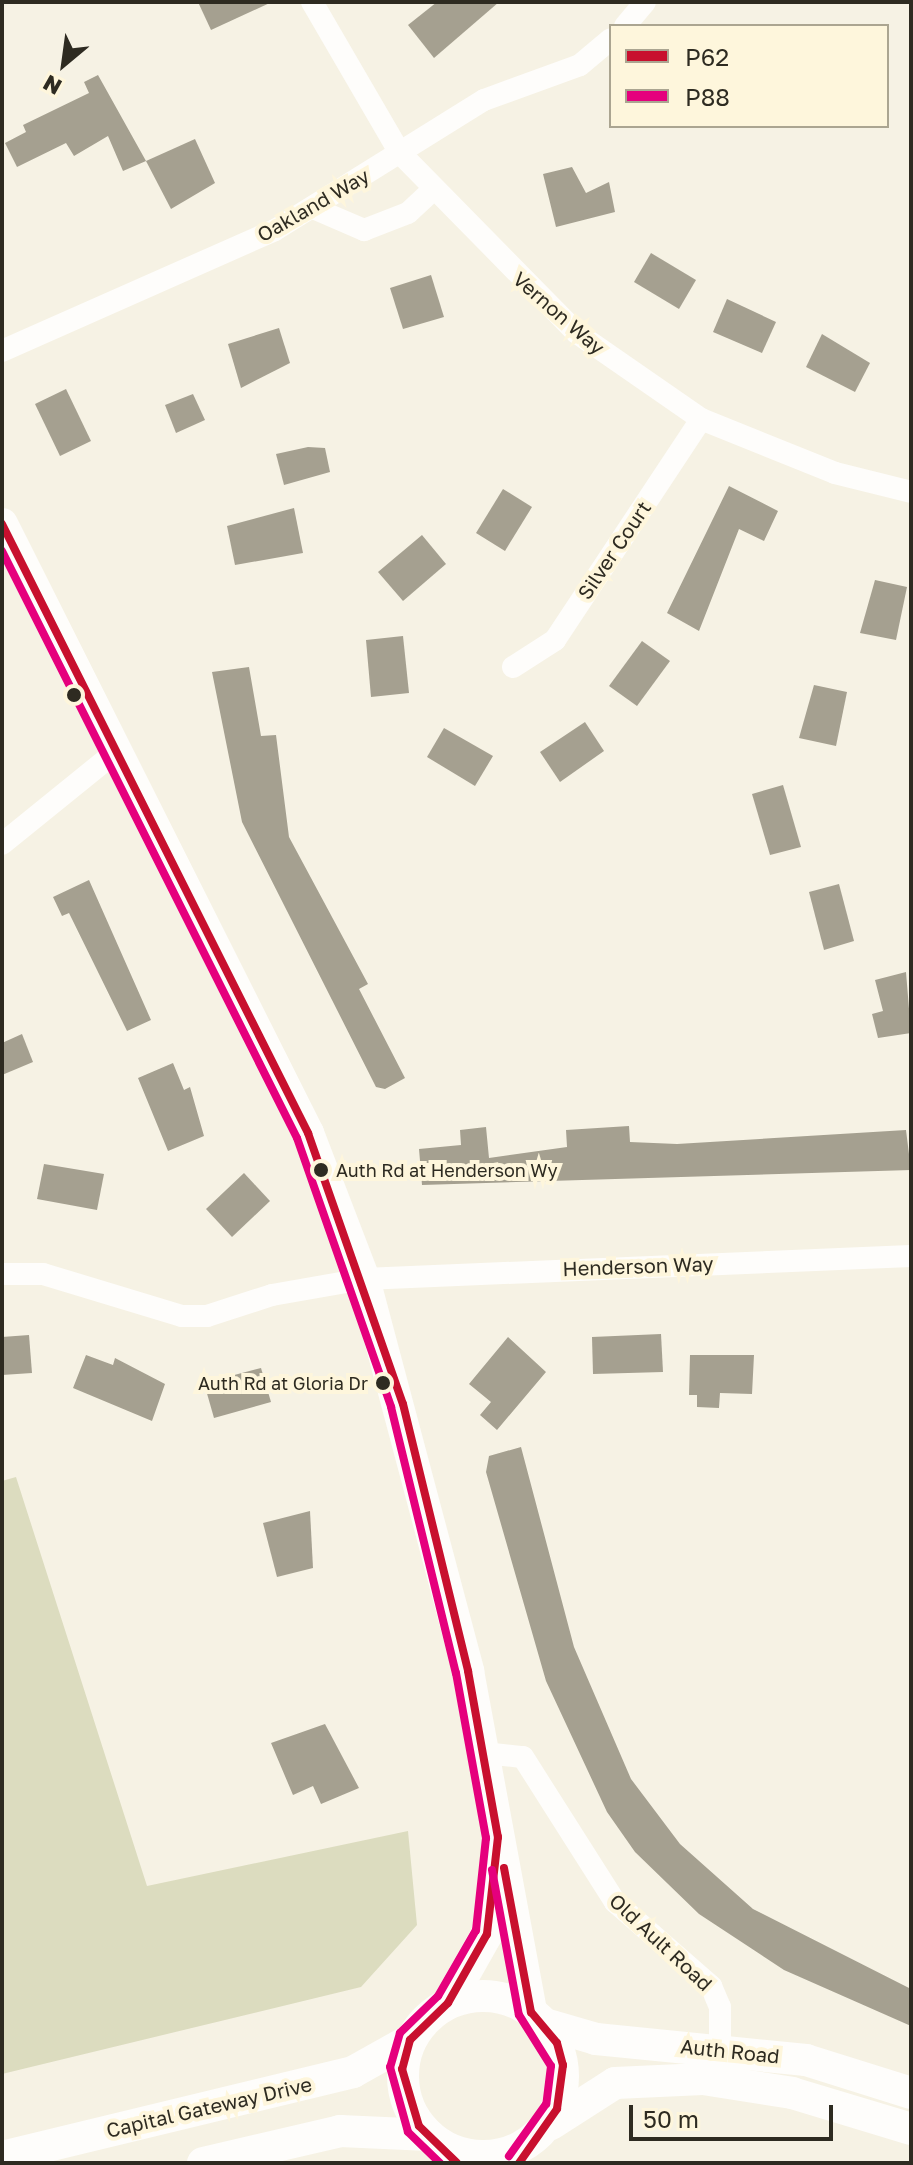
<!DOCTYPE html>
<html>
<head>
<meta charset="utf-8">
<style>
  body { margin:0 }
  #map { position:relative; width:913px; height:2165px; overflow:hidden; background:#f6f2e4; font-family:"Golos Text",sans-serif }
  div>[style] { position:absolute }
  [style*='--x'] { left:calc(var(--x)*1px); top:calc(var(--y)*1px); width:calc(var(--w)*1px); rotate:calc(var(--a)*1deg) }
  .green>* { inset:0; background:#dcdcbf }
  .building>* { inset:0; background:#a5a090 }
  .street>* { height:22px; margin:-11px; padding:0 11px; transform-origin:11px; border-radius:11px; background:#fefdfb }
  .secondary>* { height:32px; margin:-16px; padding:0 16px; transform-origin:16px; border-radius:16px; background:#fefdfb }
  .secondary>.ring { margin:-16px; padding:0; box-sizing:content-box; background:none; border:32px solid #fefdfb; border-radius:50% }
  .bus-1>* { height:8px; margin:-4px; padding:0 4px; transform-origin:4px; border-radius:4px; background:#c8102e }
  .bus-2>* { height:8px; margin:-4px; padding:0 4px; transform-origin:4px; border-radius:4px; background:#e5007d }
  .dots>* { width:22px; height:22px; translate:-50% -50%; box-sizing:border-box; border:4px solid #fef6dc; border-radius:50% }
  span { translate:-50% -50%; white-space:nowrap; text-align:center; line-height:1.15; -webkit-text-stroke:8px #fef6dc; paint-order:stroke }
  .bus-label { font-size:18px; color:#2e2b21 }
  .left { translate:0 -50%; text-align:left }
  .right { translate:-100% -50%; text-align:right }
  .street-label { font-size:20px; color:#2e2b21 }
  .frame { position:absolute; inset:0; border:4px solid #2e2b21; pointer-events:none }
  .legend { position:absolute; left:609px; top:24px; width:280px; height:104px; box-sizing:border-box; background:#fef6dc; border:2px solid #aba591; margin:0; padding:10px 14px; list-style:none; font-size:24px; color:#2e2b21 }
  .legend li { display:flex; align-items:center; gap:16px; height:40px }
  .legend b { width:40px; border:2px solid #aba591 }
  .north { position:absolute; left:24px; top:24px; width:80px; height:80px; -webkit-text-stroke:6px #fef6dc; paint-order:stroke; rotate:209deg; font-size:22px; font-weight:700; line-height:32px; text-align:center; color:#2e2b21 }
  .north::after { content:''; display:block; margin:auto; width:28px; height:36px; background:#2e2b21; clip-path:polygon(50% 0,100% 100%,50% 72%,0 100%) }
  .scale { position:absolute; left:629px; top:2105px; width:204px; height:36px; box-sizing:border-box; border:4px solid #2e2b21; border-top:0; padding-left:10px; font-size:24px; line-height:28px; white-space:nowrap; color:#2e2b21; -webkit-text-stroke:6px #fef6dc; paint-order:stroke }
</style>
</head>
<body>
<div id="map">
  <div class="green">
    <i style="clip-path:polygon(16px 1477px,147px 1886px,408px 1831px,417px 1925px,361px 1987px,2px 2074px,2px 1481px)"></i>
  </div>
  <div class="building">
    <i style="clip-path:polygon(198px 2px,272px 2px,211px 30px)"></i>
    <i style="clip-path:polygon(437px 2px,499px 2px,434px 58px,408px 25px)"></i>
    <i style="clip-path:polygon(98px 75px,146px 161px,123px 171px,108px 136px,74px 156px,66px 143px,17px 167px,5px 143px,26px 132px,23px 125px,89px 93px,84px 82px)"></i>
    <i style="clip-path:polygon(195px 139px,215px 183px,171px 209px,146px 161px)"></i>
    <i style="clip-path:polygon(572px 167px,586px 193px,609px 182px,615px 212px,556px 227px,543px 174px)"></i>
    <i style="clip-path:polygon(651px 253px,696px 280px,679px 309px,634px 282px)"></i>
    <i style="clip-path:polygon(431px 275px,444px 317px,403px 329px,390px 288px)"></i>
    <i style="clip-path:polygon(727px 299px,776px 322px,762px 353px,713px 332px)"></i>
    <i style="clip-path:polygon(279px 328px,290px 363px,241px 388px,228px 344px)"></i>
    <i style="clip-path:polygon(822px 334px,870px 363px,855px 392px,806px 367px)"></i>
    <i style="clip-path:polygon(66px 389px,91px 441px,60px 456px,35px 404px)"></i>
    <i style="clip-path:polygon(193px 394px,205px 420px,176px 433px,165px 405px)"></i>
    <i style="clip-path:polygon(308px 447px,325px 448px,330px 472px,284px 485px,276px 454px)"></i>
    <i style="clip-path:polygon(729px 486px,778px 511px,764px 541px,739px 529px,699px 631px,667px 613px)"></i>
    <i style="clip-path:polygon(503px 489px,532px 507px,505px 551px,476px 533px)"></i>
    <i style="clip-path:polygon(294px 508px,303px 553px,235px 565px,227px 526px)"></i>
    <i style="clip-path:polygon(422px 535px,446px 564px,403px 601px,378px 572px)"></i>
    <i style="clip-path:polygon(875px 580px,907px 587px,896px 640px,860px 633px)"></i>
    <i style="clip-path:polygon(403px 636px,409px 693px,371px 697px,366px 640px)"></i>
    <i style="clip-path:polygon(642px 641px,670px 661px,637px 706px,609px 686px)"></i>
    <i style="clip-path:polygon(249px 667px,261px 736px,276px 735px,289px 837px,368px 984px,359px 989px,405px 1078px,385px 1089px,376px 1087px,242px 822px,212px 672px)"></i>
    <i style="clip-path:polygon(814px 685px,847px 692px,836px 746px,799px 738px)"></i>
    <i style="clip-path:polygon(585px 722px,604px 751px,560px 782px,540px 752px)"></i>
    <i style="clip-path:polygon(444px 728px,493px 756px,475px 786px,427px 757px)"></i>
    <i style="clip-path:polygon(783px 785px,801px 847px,770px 855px,752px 794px)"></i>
    <i style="clip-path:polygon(89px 880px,151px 1020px,127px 1031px,69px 913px,62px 916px,53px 897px)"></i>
    <i style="clip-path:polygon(839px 884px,854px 941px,824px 950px,809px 892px)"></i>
    <i style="clip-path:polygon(906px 972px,911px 1033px,878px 1038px,872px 1014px,883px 1011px,875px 980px)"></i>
    <i style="clip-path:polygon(22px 1034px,33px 1062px,2px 1075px,2px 1043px)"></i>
    <i style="clip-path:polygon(173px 1063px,184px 1090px,190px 1087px,204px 1136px,168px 1151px,138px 1078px)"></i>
    <i style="clip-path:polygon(629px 1126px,630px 1142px,677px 1144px,906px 1130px,911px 1170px,422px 1185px,419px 1149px,461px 1145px,460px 1130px,486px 1127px,489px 1158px,567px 1147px,566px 1130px)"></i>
    <i style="clip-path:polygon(44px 1164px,104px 1174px,97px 1210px,37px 1199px)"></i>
    <i style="clip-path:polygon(244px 1173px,270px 1201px,232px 1237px,206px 1209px)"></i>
    <i style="clip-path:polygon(661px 1334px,663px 1372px,593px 1374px,592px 1337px)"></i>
    <i style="clip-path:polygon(29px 1335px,32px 1373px,2px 1375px,2px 1337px)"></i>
    <i style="clip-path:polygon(508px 1337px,546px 1372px,497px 1430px,480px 1415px,491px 1402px,469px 1384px)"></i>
    <i style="clip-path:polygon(86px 1355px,113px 1365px,115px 1358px,165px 1384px,152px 1421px,73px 1388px)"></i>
    <i style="clip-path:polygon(690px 1355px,754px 1355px,752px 1394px,720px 1393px,719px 1408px,697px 1407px,697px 1395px,689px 1395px)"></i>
    <i style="clip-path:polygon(261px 1368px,271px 1402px,214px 1418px,204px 1383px)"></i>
    <i style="clip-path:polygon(521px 1447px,574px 1647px,631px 1779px,680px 1844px,753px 1909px,911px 1989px,911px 2026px,784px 1970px,699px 1914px,635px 1852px,607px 1812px,546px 1681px,486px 1472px,489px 1456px)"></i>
    <i style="clip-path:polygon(310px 1511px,313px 1568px,277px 1577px,263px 1523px)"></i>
    <i style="clip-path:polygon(325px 1724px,359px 1788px,321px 1804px,313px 1786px,293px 1795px,271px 1743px)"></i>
  </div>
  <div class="street">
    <i style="--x:312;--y:2;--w:175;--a:59.8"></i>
    <i style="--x:400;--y:153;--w:252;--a:45.5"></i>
    <i style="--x:577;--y:333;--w:151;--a:34.7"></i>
    <i style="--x:701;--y:419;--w:144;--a:21.9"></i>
    <i style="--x:835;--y:473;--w:78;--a:14"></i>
    <i style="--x:625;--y:26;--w:31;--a:-50"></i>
    <i style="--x:313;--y:208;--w:56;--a:23.3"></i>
    <i style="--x:364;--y:230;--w:47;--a:-21.1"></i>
    <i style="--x:408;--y:213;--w:35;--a:-43"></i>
    <i style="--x:2;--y:351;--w:299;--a:-23.9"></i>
    <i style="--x:275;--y:230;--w:246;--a:-31.9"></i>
    <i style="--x:484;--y:100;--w:102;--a:-20"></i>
    <i style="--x:580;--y:65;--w:40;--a:-40"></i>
    <i style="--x:513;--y:667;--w:50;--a:-32.7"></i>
    <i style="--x:555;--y:640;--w:265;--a:-56.5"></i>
    <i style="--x:2;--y:844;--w:149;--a:-39"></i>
    <i style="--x:2;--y:1274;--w:41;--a:0"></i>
    <i style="--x:43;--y:1274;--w:145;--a:16.8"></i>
    <i style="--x:182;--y:1316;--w:25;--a:0"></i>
    <i style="--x:207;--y:1316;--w:68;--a:-17.9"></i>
    <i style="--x:272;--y:1295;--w:93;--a:-9.9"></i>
    <i style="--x:364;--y:1279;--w:547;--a:-2.41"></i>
    <i style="--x:484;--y:1753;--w:39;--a:6"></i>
    <i style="--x:523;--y:1757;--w:172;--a:57.6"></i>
    <i style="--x:615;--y:1902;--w:128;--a:41.2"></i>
    <i style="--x:711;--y:1986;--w:23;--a:67"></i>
    <i style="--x:720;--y:2007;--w:40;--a:90"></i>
  </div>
  <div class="secondary">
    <i style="--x:2;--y:524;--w:682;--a:63.32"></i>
    <i style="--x:308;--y:1133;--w:156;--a:69"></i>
    <i style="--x:364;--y:1279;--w:406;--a:75.1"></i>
    <i style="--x:468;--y:1671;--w:347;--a:79.5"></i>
    <i class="ring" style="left:403px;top:1996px;width:128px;height:128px"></i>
    <i style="--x:448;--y:2003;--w:79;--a:-60.5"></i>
    <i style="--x:487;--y:1934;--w:59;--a:-79.3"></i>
    <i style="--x:545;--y:2024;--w:53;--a:16.4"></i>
    <i style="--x:596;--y:2039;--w:211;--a:5.7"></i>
    <i style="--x:806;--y:2060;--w:110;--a:17.4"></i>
    <i style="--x:551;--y:2124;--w:76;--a:-32.6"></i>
    <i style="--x:615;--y:2083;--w:88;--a:-2.6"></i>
    <i style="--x:703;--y:2079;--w:90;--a:8.9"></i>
    <i style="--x:792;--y:2093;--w:124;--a:16.8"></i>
    <i style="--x:2;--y:2157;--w:361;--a:-13.6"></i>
    <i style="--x:353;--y:2072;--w:65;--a:-29.3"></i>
    <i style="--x:203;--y:2163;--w:141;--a:-13.1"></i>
    <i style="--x:340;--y:2131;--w:89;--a:2.6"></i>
  </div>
  <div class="bus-1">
    <i style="--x:2;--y:524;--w:682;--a:63.32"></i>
    <i style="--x:308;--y:1133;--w:287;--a:70.7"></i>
    <i style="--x:403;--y:1404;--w:275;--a:76.3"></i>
    <i style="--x:468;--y:1671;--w:169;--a:79.8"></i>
    <i style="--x:498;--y:1837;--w:98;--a:96.5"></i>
    <i style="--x:487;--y:1934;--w:79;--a:119.5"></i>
    <i style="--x:448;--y:2003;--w:53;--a:135.8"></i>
    <i style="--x:410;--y:2040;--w:30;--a:105"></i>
    <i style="--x:402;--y:2069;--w:59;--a:73.4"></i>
    <i style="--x:419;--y:2126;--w:53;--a:44.2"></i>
    <i style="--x:504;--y:1868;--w:147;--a:79.4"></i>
    <i style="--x:531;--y:2012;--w:40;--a:50"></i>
    <i style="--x:557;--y:2043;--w:23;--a:75"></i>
    <i style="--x:563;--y:2065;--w:44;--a:97.8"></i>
    <i style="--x:557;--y:2109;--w:66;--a:125.1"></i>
  </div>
  <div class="bus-2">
    <i style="--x:2;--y:551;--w:657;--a:63.32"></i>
    <i style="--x:297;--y:1138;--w:285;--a:70.7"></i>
    <i style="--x:391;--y:1407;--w:274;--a:76.3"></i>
    <i style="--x:456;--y:1673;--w:168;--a:79.7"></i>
    <i style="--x:486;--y:1838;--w:93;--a:96.2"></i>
    <i style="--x:476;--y:1930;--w:76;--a:119.9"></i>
    <i style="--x:438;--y:1996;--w:53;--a:135.8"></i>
    <i style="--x:400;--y:2033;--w:35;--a:106"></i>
    <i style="--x:390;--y:2067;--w:67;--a:74.5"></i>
    <i style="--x:408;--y:2132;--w:45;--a:44.1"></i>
    <i style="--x:492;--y:1870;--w:147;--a:79.5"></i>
    <i style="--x:519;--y:2015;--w:60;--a:57.9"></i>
    <i style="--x:551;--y:2066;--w:38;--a:97"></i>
    <i style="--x:546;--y:2104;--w:64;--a:125.4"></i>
  </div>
  <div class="dots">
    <i style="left:74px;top:695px;background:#2e2b21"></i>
    <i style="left:321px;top:1170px;background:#2e2b21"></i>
    <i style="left:383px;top:1383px;background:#2e2b21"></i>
  </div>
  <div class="bus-label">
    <span class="left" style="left:336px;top:1170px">Auth Rd at Henderson Wy</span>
    <span class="right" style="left:368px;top:1383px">Auth Rd at Gloria Dr</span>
  </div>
  <div class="street-label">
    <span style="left:313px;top:205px;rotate:-30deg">Oakland Way</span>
    <span style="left:559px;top:313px;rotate:41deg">Vernon Way</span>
    <span style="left:614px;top:550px;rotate:-56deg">Silver Court</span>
    <span style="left:638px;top:1266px;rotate:-2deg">Henderson Way</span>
    <span style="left:661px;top:1942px;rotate:43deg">Old Ault Road</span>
    <span style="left:730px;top:2051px;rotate:6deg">Auth Road</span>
    <span style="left:209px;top:2107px;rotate:-13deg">Capital Gateway Drive</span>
  </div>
  <div class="frame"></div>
  <ul class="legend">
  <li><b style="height:10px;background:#c8102e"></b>P62</li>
  <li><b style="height:10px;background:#e5007d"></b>P88</li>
  </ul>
  <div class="north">N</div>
  <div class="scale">50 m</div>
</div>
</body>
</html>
